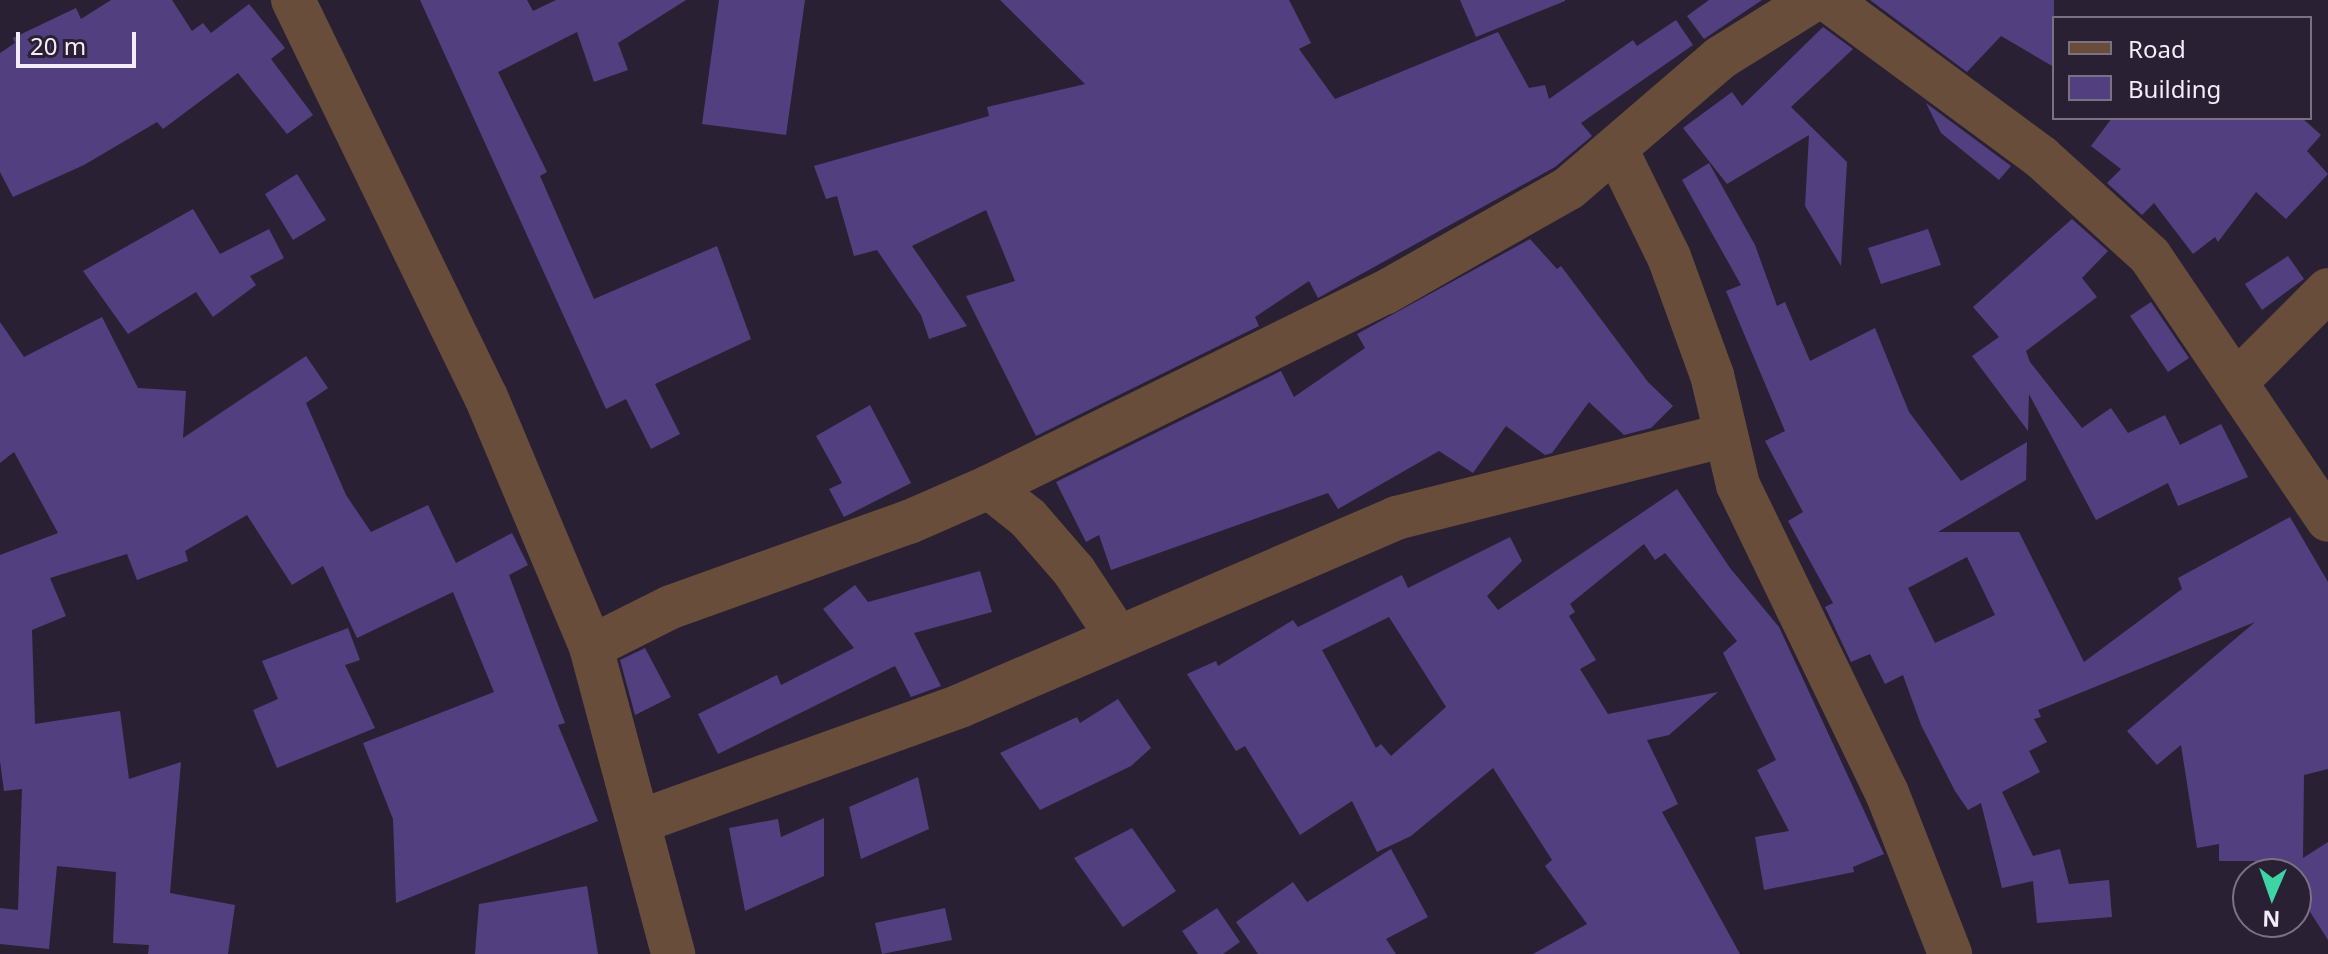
<!DOCTYPE html>
<html>
<head>
<meta charset="utf-8">
<style>
  body { margin:0 }
  #map { position:relative; width:2328px; height:954px; overflow:hidden; background:#2a2033; font-family:"Noto Sans",sans-serif }
  div>[style] { position:absolute }
  [style*='--x'] { left:calc(var(--x)*1px); top:calc(var(--y)*1px); width:calc(var(--w)*1px); rotate:calc(var(--a)*1deg) }
  .building>* { inset:0; background:#523f7f }
  .minor>* { height:44px; margin:-22px; padding:0 22px; transform-origin:22px; border-radius:22px; background:#684d3a }
  span { translate:-50% -50%; white-space:nowrap; text-align:center; line-height:1.15; -webkit-text-stroke:8px #2a2033; paint-order:stroke }
  .legend { position:absolute; left:2052px; top:16px; width:260px; height:104px; box-sizing:border-box; background:#2a2033; border:2px solid #7a7282; margin:0; padding:10px 14px; list-style:none; font-size:24px; color:#f3ecf9 }
  .legend li { display:flex; align-items:center; gap:16px; height:40px }
  .legend b { width:40px; border:2px solid #7a7282 }
  .north { position:absolute; left:2232px; top:858px; width:80px; height:80px; box-sizing:border-box; background:#2a2033; border:2px solid #7a7282; border-radius:50%; rotate:182deg; font-size:22px; font-weight:700; line-height:32px; text-align:center; color:#f3ecf9 }
  .north::after { content:''; display:block; margin:auto; width:28px; height:36px; background:#3ed4a3; clip-path:polygon(50% 0,100% 100%,50% 72%,0 100%) }
  .scale { position:absolute; left:16px; top:32px; width:120px; height:36px; box-sizing:border-box; border:4px solid #f3ecf9; border-top:0; padding-left:10px; font-size:24px; line-height:28px; white-space:nowrap; color:#f3ecf9; -webkit-text-stroke:6px #2a2033; paint-order:stroke }
</style>
</head>
<body>
<div id="map">
  <div class="building">
    <i style="clip-path:polygon(111px 0,172px 0,192px 31px,203px 23px,211px 33px,249px 4px,285px 48px,271px 59px,313px 115px,287px 134px,238px 73px,163px 129px,157px 122px,84px 165px,13px 197px,0 172px,0 53px,15px 43px,13px 38px,76px 8px,81px 19px)"></i>
    <i style="clip-path:polygon(420px 0,527px 0,533px 11px,556px 0,686px 0,618px 43px,628px 70px,594px 82px,577px 32px,498px 72px,547px 172px,540px 176px,594px 299px,717px 246px,751px 339px,655px 384px,680px 434px,651px 449px,626px 399px,606px 409px)"></i>
    <i style="clip-path:polygon(719px 0,805px 0,786px 135px,702px 124px)"></i>
    <i style="clip-path:polygon(1000px 0,1289px 0,1311px 43px,1299px 49px,1335px 99px,1498px 32px,1529px 88px,1545px 85px,1549px 99px,1633px 40px,1637px 46px,1676px 20px,1693px 45px,1581px 123px,1592px 136px,1555px 167px,1318px 298px,1309px 281px,1255px 317px,1259px 326px,1036px 436px,966px 296px,1015px 281px,986px 210px,912px 246px,967px 326px,929px 339px,921px 315px,877px 250px,854px 256px,837px 196px,826px 199px,814px 166px,989px 116px,987px 107px,1085px 84px)"></i>
    <i style="clip-path:polygon(1460px 0,1565px 0,1565px 1px,1476px 37px)"></i>
    <i style="clip-path:polygon(1709px 0,1762px 0,1704px 39px,1687px 16px)"></i>
    <i style="clip-path:polygon(1870px 0,2054px 0,2054px 67px,2001px 36px,1967px 72px)"></i>
    <i style="clip-path:polygon(1823px 27px,1853px 49px,1791px 107px,1847px 162px,1841px 266px,1805px 206px,1809px 135px,1727px 184px,1683px 128px,1732px 92px,1742px 106px)"></i>
    <i style="clip-path:polygon(1926px 103px,2011px 166px,1999px 180px,1941px 133px)"></i>
    <i style="clip-path:polygon(2112px 118px,2302px 118px,2321px 135px,2307px 151px,2328px 174px,2286px 219px,2256px 192px,2218px 242px,2215px 237px,2193px 254px,2154px 203px,2142px 215px,2107px 183px,2121px 169px,2091px 146px)"></i>
    <i style="clip-path:polygon(evenodd,1709px 163px,1755px 245px,1777px 306px,1785px 302px,1810px 361px,1875px 328px,1909px 412px,1961px 481px,2027px 442px,2026px 480px,1938px 532px,2019px 532px,2084px 662px,2182px 589px,2178px 578px,2290px 517px,2328px 582px,2328px 769px,2304px 775px,2303px 858px,2328px 842px,2328px 940px,2296px 890px,2296px 874px,2286px 874px,2277px 861px,2219px 861px,2219px 844px,2197px 848px,2181px 745px,2157px 765px,2127px 731px,2255px 622px,2038px 710px,2041px 717px,2034px 719px,2047px 742px,2029px 751px,2040px 772px,2002px 792px,2033px 856px,2060px 849px,2069px 884px,2109px 880px,2112px 917px,2037px 923px,2033px 881px,2002px 888px,1981px 803px,1968px 810px,1955px 791px,1921px 725px,1903px 675px,1885px 684px,1870px 654px,1851px 662px,1825px 607px,1833px 603px,1788px 521px,1803px 512px,1765px 441px,1785px 431px,1726px 291px,1741px 285px,1682px 180px,1709px 163px,1967px 557px,1995px 615px,1935px 643px,1908px 588px,1967px 557px)"></i>
    <i style="clip-path:polygon(297px 174px,326px 220px,293px 240px,265px 194px)"></i>
    <i style="clip-path:polygon(193px 209px,220px 254px,269px 229px,284px 258px,250px 276px,256px 285px,213px 317px,196px 292px,128px 334px,83px 271px)"></i>
    <i style="clip-path:polygon(2072px 219px,2108px 251px,2082px 278px,2097px 297px,2026px 351px,2030px 362px,2082px 428px,2111px 408px,2128px 433px,2165px 415px,2180px 445px,2221px 424px,2248px 477px,2178px 506px,2168px 483px,2096px 520px,2029px 394px,2028px 431px,1972px 356px,1999px 337px,1973px 307px)"></i>
    <i style="clip-path:polygon(1928px 229px,1941px 265px,1881px 284px,1868px 248px)"></i>
    <i style="clip-path:polygon(1530px 239px,1557px 269px,1561px 266px,1648px 382px,1673px 406px,1651px 428px,1624px 435px,1589px 402px,1552px 453px,1545px 455px,1506px 426px,1473px 473px,1439px 451px,1338px 509px,1328px 493px,1111px 570px,1099px 535px,1086px 542px,1056px 482px,1281px 371px,1294px 397px,1365px 348px,1357px 334px)"></i>
    <i style="clip-path:polygon(2288px 256px,2304px 279px,2262px 310px,2245px 284px)"></i>
    <i style="clip-path:polygon(2151px 302px,2189px 358px,2168px 372px,2130px 316px)"></i>
    <i style="clip-path:polygon(102px 317px,138px 388px,186px 391px,183px 438px,306px 356px,328px 388px,306px 403px,346px 495px,371px 532px,428px 505px,456px 563px,512px 533px,528px 565px,509px 575px,565px 723px,558px 725px,598px 821px,396px 903px,393px 819px,363px 743px,494px 692px,453px 592px,357px 638px,323px 566px,292px 585px,247px 515px,185px 551px,188px 561px,137px 580px,127px 554px,50px 578px,66px 616px,32px 630px,35px 724px,120px 711px,129px 779px,181px 762px,170px 893px,235px 905px,228px 954px,148px 954px,149px 945px,113px 943px,116px 872px,57px 866px,49px 949px,0 944px,0 908px,18px 910px,22px 789px,4px 791px,0 761px,0 555px,58px 533px,14px 452px,0 463px,0 322px,24px 357px)"></i>
    <i style="clip-path:polygon(870px 405px,911px 483px,844px 517px,829px 489px,842px 483px,816px 436px)"></i>
    <i style="clip-path:polygon(evenodd,1677px 489px,1730px 568px,1779px 627px,1884px 854px,1853px 867px,1854px 872px,1764px 890px,1755px 837px,1789px 831px,1757px 770px,1776px 760px,1723px 653px,1737px 641px,1665px 553px,1655px 560px,1644px 544px,1570px 604px,1575px 612px,1569px 616px,1596px 660px,1580px 669px,1608px 714px,1718px 692px,1669px 735px,1647px 740px,1678px 804px,1662px 812px,1740px 954px,1533px 954px,1587px 924px,1545px 866px,1552px 860px,1493px 768px,1411px 836px,1377px 852px,1352px 801px,1300px 835px,1245px 746px,1236px 751px,1187px 674px,1216px 661px,1218px 666px,1293px 620px,1298px 627px,1402px 575px,1408px 588px,1510px 537px,1522px 561px,1487px 596px,1498px 610px,1677px 489px,1389px 617px,1446px 707px,1391px 756px,1381px 744px,1376px 748px,1322px 650px,1389px 617px)"></i>
    <i style="clip-path:polygon(980px 571px,992px 612px,914px 633px,941px 686px,911px 697px,895px 666px,718px 754px,698px 714px,777px 675px,781px 685px,854px 648px,823px 609px,855px 585px,868px 602px)"></i>
    <i style="clip-path:polygon(348px 628px,360px 660px,345px 665px,375px 728px,277px 768px,253px 710px,278px 699px,262px 661px)"></i>
    <i style="clip-path:polygon(645px 648px,671px 697px,635px 715px,620px 660px)"></i>
    <i style="clip-path:polygon(1118px 699px,1151px 748px,1131px 766px,1040px 810px,1000px 753px,1077px 717px,1080px 723px)"></i>
    <i style="clip-path:polygon(918px 777px,929px 829px,861px 859px,849px 807px)"></i>
    <i style="clip-path:polygon(824px 818px,824px 876px,745px 911px,729px 828px,778px 819px,781px 837px)"></i>
    <i style="clip-path:polygon(1132px 828px,1176px 891px,1123px 927px,1074px 858px)"></i>
    <i style="clip-path:polygon(1391px 849px,1428px 917px,1386px 939px,1396px 954px,1258px 954px,1236px 922px,1293px 882px,1307px 902px)"></i>
    <i style="clip-path:polygon(587px 886px,598px 954px,475px 954px,479px 904px)"></i>
    <i style="clip-path:polygon(945px 908px,952px 940px,882px 954px,875px 923px)"></i>
    <i style="clip-path:polygon(1217px 908px,1240px 942px,1223px 954px,1198px 954px,1182px 931px)"></i>
  </div>
  <div class="minor">
    <i style="--x:293;--y:0;--w:441;--a:64.1"></i>
    <i style="--x:486;--y:397;--w:271;--a:67.2"></i>
    <i style="--x:591;--y:647;--w:318;--a:75"></i>
    <i style="--x:1828;--y:0;--w:265;--a:36.4"></i>
    <i style="--x:2041;--y:157;--w:147;--a:42.2"></i>
    <i style="--x:2150;--y:256;--w:318;--a:56"></i>
    <i style="--x:1616;--y:149;--w:120;--a:63.9"></i>
    <i style="--x:1669;--y:257;--w:126;--a:70"></i>
    <i style="--x:1712;--y:375;--w:113;--a:76.7"></i>
    <i style="--x:1738;--y:485;--w:342;--a:64.2"></i>
    <i style="--x:1887;--y:793;--w:173;--a:68.6"></i>
    <i style="--x:2236;--y:382;--w:130;--a:-45"></i>
    <i style="--x:989;--y:487;--w:50;--a:38.5"></i>
    <i style="--x:1028;--y:518;--w:70;--a:49"></i>
    <i style="--x:1074;--y:571;--w:78;--a:56.5"></i>
    <i style="--x:591;--y:647;--w:89;--a:-26.6"></i>
    <i style="--x:671;--y:607;--w:253;--a:-19.7"></i>
    <i style="--x:909;--y:522;--w:87;--a:-23.6"></i>
    <i style="--x:989;--y:487;--w:440;--a:-26.2"></i>
    <i style="--x:1384;--y:293;--w:213;--a:-29.6"></i>
    <i style="--x:1569;--y:188;--w:199;--a:-40.7"></i>
    <i style="--x:1720;--y:58;--w:110;--a:-31.9"></i>
    <i style="--x:641;--y:821;--w:339;--a:-19.8"></i>
    <i style="--x:960;--y:706;--w:475;--a:-23.3"></i>
    <i style="--x:1396;--y:518;--w:340;--a:-14.1"></i>
  </div>
  <ul class="legend">
  <li><b style="height:10px;background:#684d3a"></b>Road</li>
  <li><b style="height:22px;background:#523f7f"></b>Building</li>
  </ul>
  <div class="north">N</div>
  <div class="scale">20 m</div>
</div>
</body>
</html>
